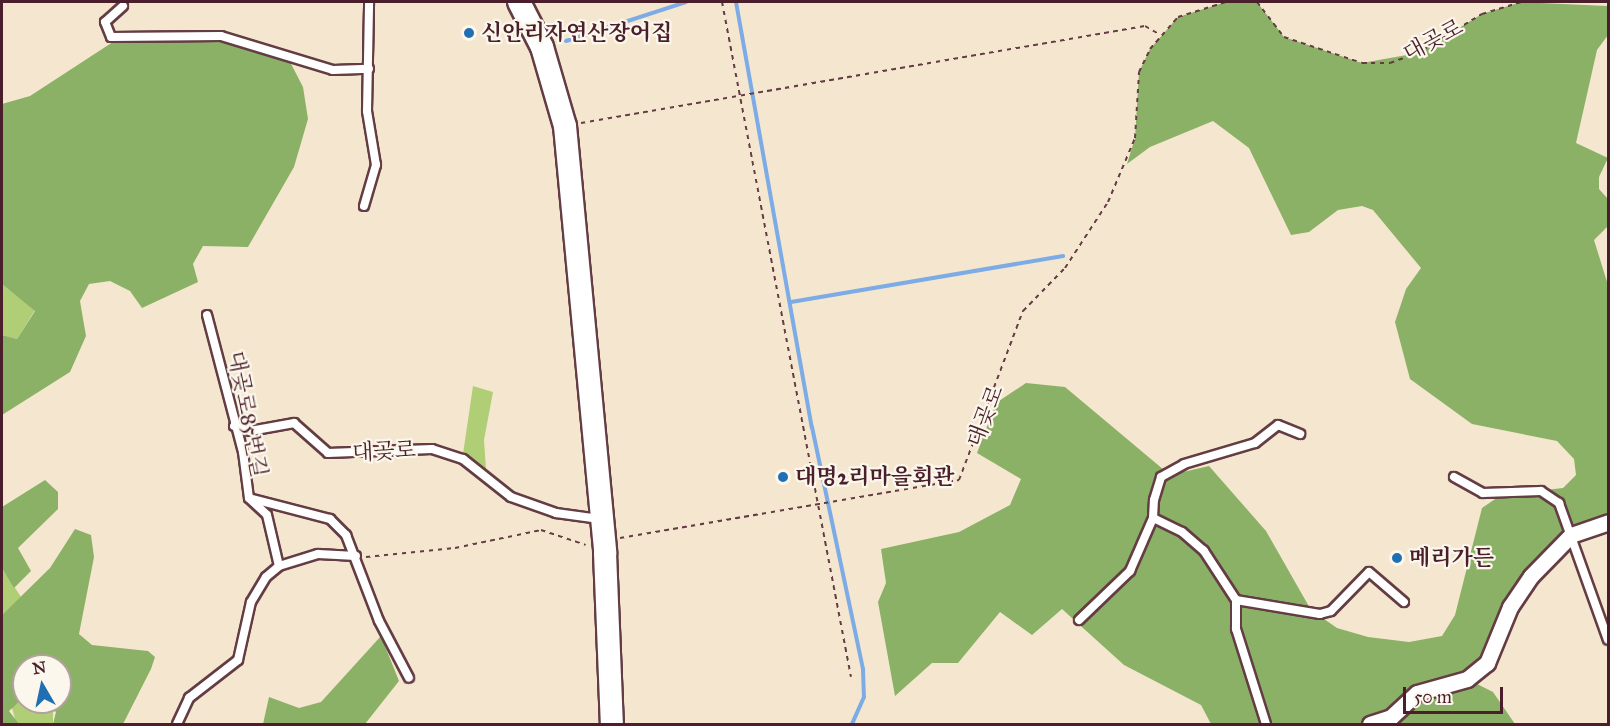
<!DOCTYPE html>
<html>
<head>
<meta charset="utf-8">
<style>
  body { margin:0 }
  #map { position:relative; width:1610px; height:726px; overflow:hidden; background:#f5e7cf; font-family:"IM FELL Great Primer","Noto Serif KR",serif }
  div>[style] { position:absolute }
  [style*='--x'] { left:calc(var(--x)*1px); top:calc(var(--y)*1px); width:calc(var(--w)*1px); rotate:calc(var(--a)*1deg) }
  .green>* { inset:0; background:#afce76 }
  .forest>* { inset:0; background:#8bb167 }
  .stream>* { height:4px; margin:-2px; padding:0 2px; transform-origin:2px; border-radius:2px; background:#7cabe6 }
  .path>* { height:2px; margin-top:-1px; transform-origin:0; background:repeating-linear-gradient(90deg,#643d44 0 4.5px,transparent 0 9px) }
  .roads { filter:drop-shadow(2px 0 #643d44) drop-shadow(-2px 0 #643d44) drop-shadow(0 2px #643d44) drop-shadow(0 -2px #643d44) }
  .lane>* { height:8px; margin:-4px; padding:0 4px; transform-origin:4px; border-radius:4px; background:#fff }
  .street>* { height:15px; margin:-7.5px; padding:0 7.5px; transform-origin:7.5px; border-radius:7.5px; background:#fff }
  .secondary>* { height:22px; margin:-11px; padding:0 11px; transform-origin:11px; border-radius:11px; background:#fff }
  .dots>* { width:16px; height:16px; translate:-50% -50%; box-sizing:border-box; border:3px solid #fbf7ec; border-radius:50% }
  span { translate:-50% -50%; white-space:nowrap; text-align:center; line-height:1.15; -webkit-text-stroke:4.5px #fbf7ec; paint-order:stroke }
  .poi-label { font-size:22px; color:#4a1f2b; font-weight:700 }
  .left { translate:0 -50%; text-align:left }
  .street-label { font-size:22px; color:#4a1f2b }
  .frame { position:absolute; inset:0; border:3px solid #4a1f2b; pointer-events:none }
  .north { position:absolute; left:12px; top:654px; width:60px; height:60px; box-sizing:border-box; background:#fbf7ec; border:2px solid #b4a19f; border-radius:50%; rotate:351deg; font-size:16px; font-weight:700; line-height:24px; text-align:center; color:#4a1f2b }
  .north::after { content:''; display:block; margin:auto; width:21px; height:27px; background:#1f6fb2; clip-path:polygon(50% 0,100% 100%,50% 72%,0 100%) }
  .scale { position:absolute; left:1403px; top:687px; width:100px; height:27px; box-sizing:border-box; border:3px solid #4a1f2b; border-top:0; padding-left:8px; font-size:18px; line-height:21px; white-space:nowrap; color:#4a1f2b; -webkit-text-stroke:4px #fbf7ec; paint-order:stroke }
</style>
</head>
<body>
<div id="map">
  <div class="green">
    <i style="clip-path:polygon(2px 284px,35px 310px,17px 339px,2px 335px)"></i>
    <i style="clip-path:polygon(473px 386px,493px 392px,484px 440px,486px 469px,463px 454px)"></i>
    <i style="clip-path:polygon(2px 568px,21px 597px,2px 615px)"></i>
    <i style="clip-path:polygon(22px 697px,53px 706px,53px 724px,16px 723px,11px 704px)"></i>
  </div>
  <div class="forest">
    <i style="clip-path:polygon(1226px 2px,1257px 2px,1284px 37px,1362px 63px,1418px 53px,1482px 14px,1521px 2px,1608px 6px,1608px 35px,1597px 50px,1576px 143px,1608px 158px,1599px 177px,1599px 189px,1608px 199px,1608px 226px,1594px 240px,1608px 285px,1608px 522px,1571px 535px,1531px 576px,1487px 663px,1467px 679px,1493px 692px,1515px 724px,1211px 724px,1201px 705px,1124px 665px,1062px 609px,1032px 635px,1000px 612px,958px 663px,932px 663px,895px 696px,878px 602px,886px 583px,881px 549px,959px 532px,1010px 505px,1021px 479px,977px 453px,996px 403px,1026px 383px,1065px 387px,1170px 475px,1209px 466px,1266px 531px,1311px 610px,1337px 628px,1368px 637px,1409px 642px,1442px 636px,1455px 615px,1482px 508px,1501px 495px,1563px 488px,1576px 475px,1574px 459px,1557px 441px,1472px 424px,1410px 379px,1395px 322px,1406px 289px,1421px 268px,1373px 210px,1362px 206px,1338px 210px,1309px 232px,1291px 235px,1249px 148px,1213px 121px,1150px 147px,1127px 164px,1135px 138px,1139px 72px,1150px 49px,1178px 17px)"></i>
    <i style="clip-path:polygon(228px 38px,287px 56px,303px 87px,308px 119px,294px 167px,248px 247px,203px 246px,193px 264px,198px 282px,142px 308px,130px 291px,110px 281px,89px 284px,80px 301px,86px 336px,70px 372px,2px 415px,2px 335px,17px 339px,35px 311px,2px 284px,2px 104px,30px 96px,116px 40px)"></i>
    <i style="clip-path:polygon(45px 480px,58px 492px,58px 509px,18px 548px,31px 571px,14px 588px,2px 568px,2px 507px)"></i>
    <i style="clip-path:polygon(75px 529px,91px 535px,94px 557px,79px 634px,92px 645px,148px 651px,155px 657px,151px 669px,123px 724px,53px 724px,56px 712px,44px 702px,60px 702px,60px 666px,24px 666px,24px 697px,9px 711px,19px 724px,2px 724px,2px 615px,50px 568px)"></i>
    <i style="clip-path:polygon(381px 636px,399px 681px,365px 724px,263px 724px,269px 697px,299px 708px,321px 702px)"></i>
  </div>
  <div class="stream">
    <i style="--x:736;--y:2;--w:432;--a:79.9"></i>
    <i style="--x:812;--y:427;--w:248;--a:78.1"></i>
    <i style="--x:863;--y:670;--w:27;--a:88"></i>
    <i style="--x:864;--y:697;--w:30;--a:114"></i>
    <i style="--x:566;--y:41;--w:126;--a:-18"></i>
    <i style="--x:791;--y:302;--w:276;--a:-9.6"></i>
  </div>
  <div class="path">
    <i style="--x:722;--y:2;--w:687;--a:79.18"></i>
    <i style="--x:1257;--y:2;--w:44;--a:52.4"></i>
    <i style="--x:1284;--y:37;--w:82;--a:18.4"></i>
    <i style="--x:1362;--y:63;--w:28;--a:0"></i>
    <i style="--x:1390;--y:63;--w:30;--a:-20"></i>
    <i style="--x:1418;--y:53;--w:75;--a:-31.4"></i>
    <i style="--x:1482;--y:14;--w:41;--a:-17.1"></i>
    <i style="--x:581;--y:123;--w:572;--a:-9.76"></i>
    <i style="--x:1145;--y:26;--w:16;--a:30"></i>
    <i style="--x:620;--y:538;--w:344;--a:-9.7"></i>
    <i style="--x:959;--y:480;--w:181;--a:-69.3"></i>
    <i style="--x:1023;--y:311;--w:60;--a:-45.7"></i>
    <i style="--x:1065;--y:268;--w:79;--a:-56.9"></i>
    <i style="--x:1108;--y:202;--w:69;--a:-67.1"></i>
    <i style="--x:1135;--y:138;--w:66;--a:-86.5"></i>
    <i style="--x:1139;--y:72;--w:25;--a:-64"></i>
    <i style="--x:1150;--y:49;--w:43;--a:-48.8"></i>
    <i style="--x:1178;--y:17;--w:50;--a:-17.4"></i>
    <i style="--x:366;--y:557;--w:89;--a:-5.8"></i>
    <i style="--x:455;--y:548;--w:88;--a:-11.8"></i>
    <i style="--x:541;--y:530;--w:47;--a:18.4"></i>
  </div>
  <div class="roads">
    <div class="lane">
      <i style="--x:123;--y:6;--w:24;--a:138"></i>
      <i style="--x:105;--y:22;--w:16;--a:68"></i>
      <i style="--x:111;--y:37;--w:110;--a:-0.5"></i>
      <i style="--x:221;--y:36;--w:117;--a:16.9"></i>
      <i style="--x:333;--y:70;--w:36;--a:-2"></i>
      <i style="--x:364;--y:206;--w:43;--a:-73.7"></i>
      <i style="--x:376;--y:165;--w:55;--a:-99.5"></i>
      <i style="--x:367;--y:111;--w:109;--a:-88.9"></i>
      <i style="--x:207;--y:315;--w:142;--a:75.3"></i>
      <i style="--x:243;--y:452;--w:46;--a:82.6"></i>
      <i style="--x:249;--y:498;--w:84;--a:14.5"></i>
      <i style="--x:330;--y:519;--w:23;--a:45"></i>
      <i style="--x:346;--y:535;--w:92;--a:69"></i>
      <i style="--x:379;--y:621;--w:64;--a:62.2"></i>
      <i style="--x:234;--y:426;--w:17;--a:17"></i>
      <i style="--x:250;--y:431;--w:45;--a:-10.3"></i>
      <i style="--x:294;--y:423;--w:45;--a:41.4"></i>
      <i style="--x:328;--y:453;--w:104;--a:-2.2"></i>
      <i style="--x:432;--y:449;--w:33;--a:18"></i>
      <i style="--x:463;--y:459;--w:61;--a:38.4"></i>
      <i style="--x:511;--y:497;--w:48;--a:19.6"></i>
      <i style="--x:556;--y:513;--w:44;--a:7.8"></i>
      <i style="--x:1454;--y:477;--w:33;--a:29"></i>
      <i style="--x:1483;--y:493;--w:58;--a:-2"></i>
      <i style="--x:1541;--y:491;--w:22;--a:34"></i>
      <i style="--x:1559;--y:503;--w:145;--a:70.3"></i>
      <i style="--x:250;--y:499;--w:23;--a:43"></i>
      <i style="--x:267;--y:515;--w:52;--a:76.8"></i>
      <i style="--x:1236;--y:600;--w:85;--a:9.5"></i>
      <i style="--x:1320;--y:614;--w:11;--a:-15"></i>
      <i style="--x:1331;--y:611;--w:54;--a:-45.7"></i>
      <i style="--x:1369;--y:572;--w:46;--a:40.6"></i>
      <i style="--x:1079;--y:620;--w:71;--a:-43.9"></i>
      <i style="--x:1130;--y:571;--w:58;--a:-66.5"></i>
      <i style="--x:177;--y:724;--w:29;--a:-65"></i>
      <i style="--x:189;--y:698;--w:62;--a:-37.8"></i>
      <i style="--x:238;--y:660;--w:59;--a:-77.4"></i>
      <i style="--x:251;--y:602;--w:29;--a:-59"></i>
      <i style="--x:266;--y:577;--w:17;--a:-40"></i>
      <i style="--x:279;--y:566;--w:41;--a:-17.1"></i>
      <i style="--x:318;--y:554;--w:38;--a:3"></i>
      <i style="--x:1266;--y:724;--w:100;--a:-107.5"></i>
      <i style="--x:1236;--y:629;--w:29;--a:-90"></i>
      <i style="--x:1236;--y:600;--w:59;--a:-123.1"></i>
      <i style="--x:1204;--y:551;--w:29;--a:-139"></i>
      <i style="--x:1182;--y:532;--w:32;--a:-154"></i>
      <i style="--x:1153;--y:518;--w:18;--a:-87"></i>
      <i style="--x:1154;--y:500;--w:24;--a:-73"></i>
      <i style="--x:1161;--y:477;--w:26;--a:-29"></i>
      <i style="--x:1184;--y:464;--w:74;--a:-16.5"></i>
      <i style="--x:1255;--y:443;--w:29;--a:-38"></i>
      <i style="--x:1278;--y:425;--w:24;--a:22"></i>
    </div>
    <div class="street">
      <i style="--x:1370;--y:724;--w:22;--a:-18"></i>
      <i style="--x:1391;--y:717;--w:35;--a:-43"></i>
      <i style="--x:1417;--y:693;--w:52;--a:-15.6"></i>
      <i style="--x:1467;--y:679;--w:26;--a:-39"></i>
      <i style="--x:1487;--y:663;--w:61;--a:-67.7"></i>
      <i style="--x:1510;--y:607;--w:37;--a:-56"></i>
      <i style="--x:1531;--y:576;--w:57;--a:-45.7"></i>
      <i style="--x:1571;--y:535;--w:39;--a:-19"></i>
    </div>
    <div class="secondary">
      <i style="--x:519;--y:2;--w:51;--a:62.9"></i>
      <i style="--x:542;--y:47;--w:82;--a:73.8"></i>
      <i style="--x:565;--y:126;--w:429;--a:84.6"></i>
      <i style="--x:605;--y:553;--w:171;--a:87.7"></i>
    </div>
  </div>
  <div class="dots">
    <i style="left:469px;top:33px;background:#1f6fb2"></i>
    <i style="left:783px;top:477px;background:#1f6fb2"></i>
    <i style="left:1397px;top:558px;background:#1f6fb2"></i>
  </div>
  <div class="poi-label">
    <span class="left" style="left:481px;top:33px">신안리자연산장어집</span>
    <span class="left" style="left:795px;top:477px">대명2리마을회관</span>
    <span class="left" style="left:1409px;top:558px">메리가든</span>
  </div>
  <div class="street-label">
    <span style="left:1433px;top:40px;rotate:-28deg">대곶로</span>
    <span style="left:248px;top:414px;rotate:79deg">대곶로85번길</span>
    <span style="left:985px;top:416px;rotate:-69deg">대곶로</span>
    <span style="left:384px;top:451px;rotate:-3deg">대곶로</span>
  </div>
  <div class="frame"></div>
  <div class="north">N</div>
  <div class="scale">50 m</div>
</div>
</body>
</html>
